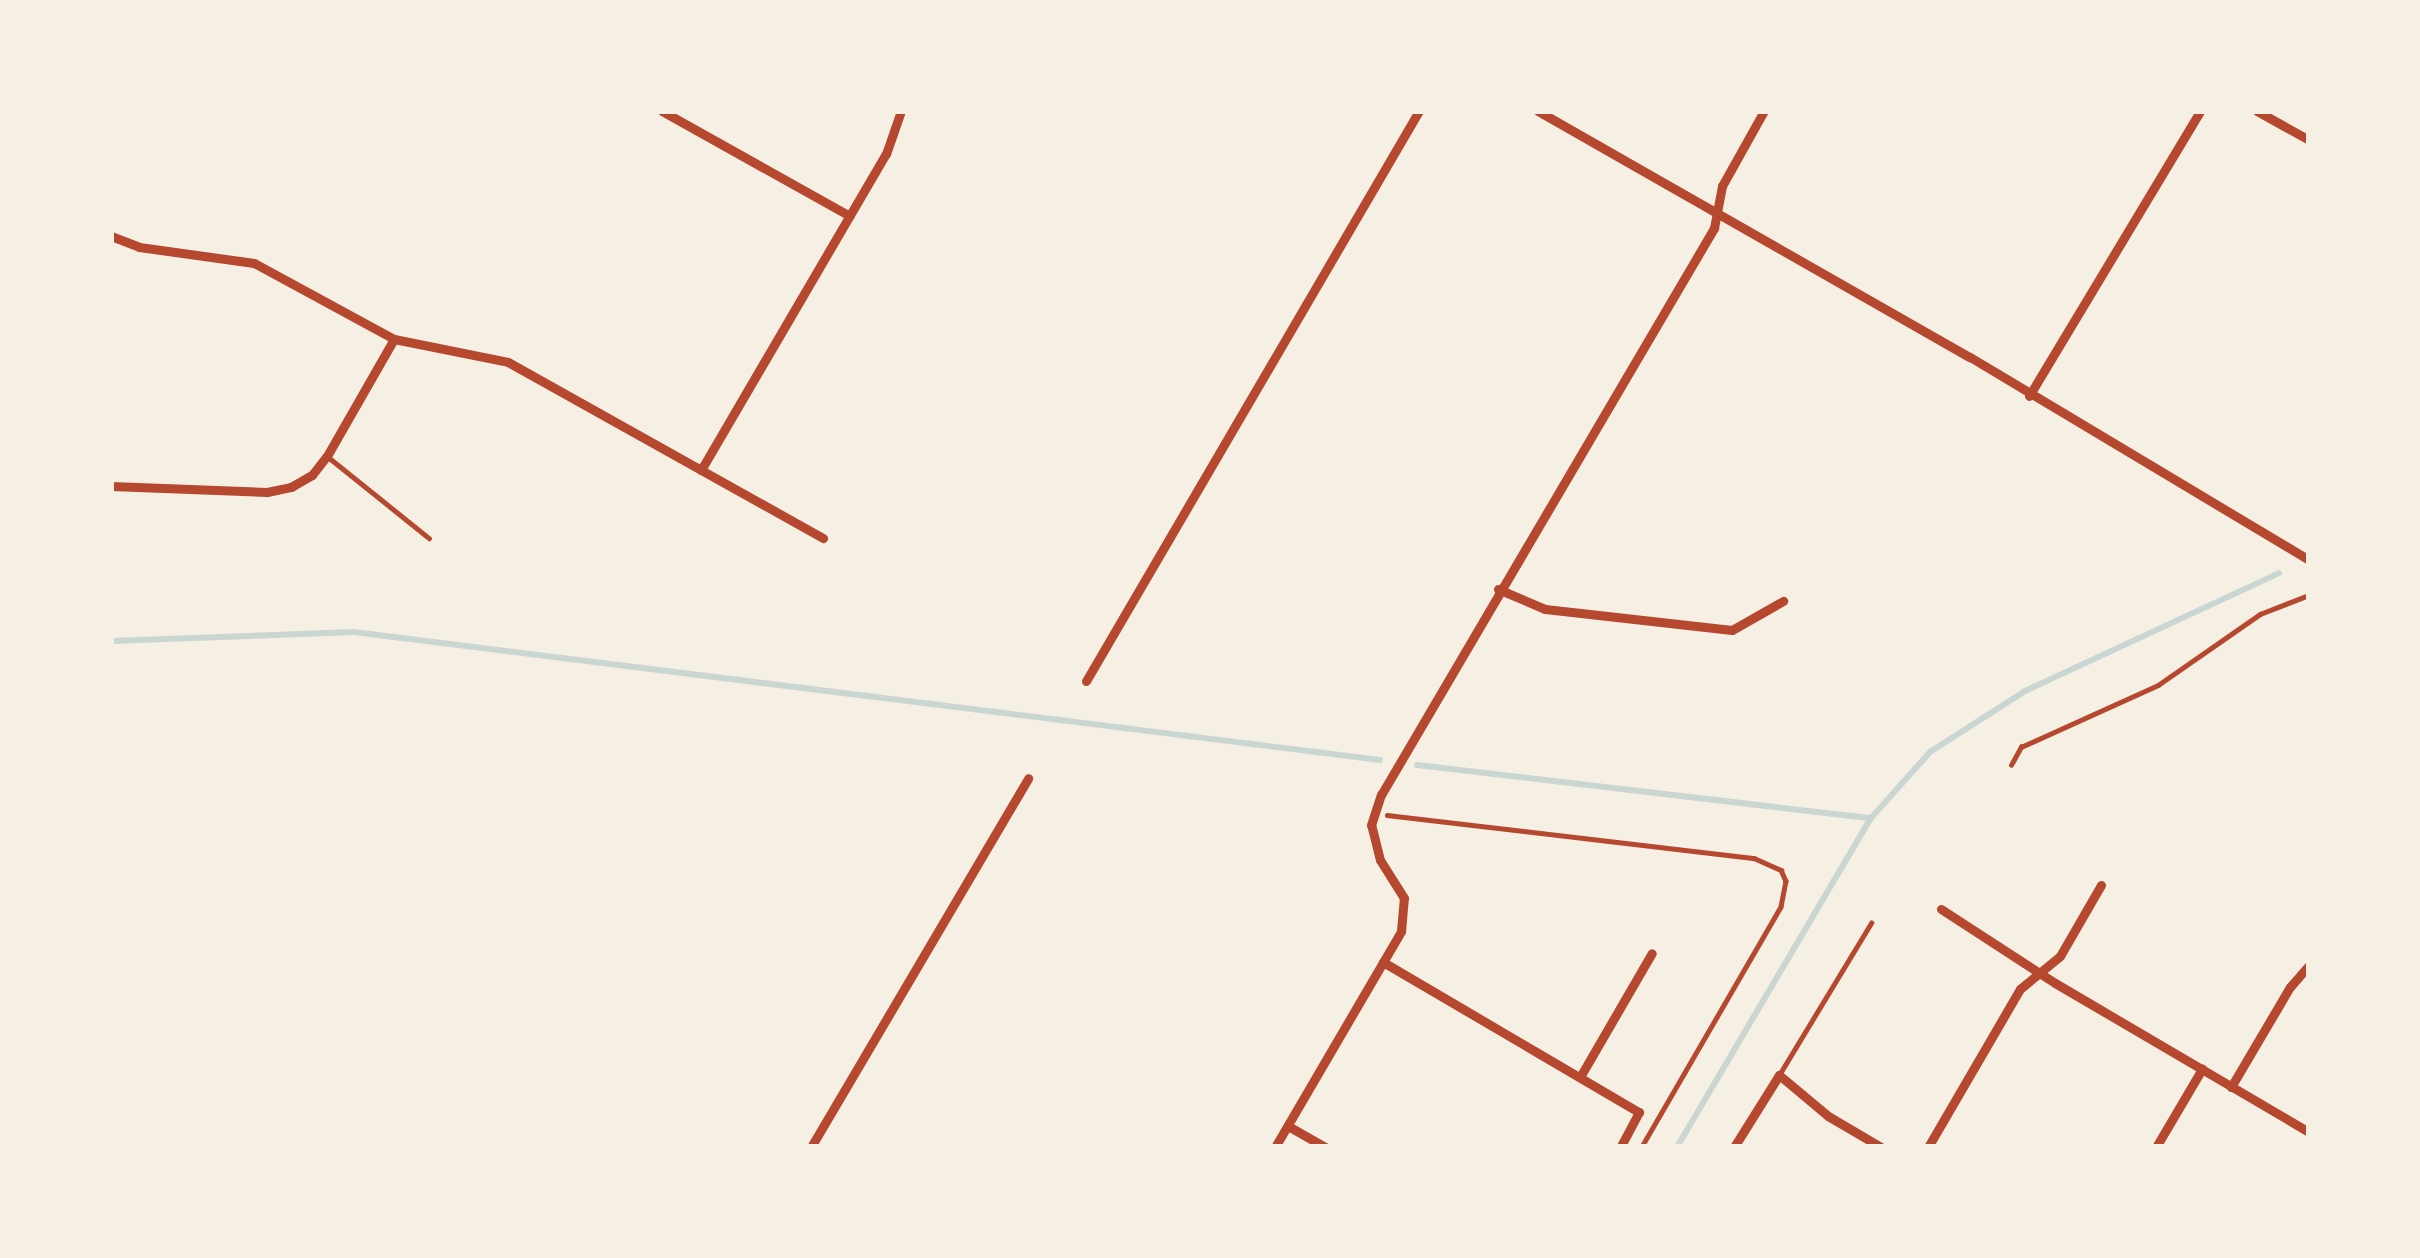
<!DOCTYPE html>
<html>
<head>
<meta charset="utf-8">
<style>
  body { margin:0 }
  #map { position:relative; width:2420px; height:1258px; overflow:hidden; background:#f6efe4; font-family:"Work Sans",sans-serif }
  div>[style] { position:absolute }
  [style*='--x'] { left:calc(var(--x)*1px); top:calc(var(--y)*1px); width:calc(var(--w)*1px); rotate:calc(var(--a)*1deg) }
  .stream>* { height:6px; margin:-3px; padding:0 3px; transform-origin:3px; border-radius:3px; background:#c9d6d2 }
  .path>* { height:4.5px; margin:-2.25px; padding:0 2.25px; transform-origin:2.25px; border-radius:2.25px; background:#b5482f }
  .service>* { height:4.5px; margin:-2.25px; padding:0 2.25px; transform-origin:2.25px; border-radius:2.25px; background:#b5482f }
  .minor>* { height:9px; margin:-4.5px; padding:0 4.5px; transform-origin:4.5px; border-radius:4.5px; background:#b5482f }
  span { translate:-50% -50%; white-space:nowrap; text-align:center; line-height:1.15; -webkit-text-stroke:9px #f6efe4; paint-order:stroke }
  .frame { position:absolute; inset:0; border:114px solid #f6efe4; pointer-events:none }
</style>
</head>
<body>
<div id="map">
  <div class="stream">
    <i style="--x:111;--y:641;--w:243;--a:-2.1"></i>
    <i style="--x:354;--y:632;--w:1034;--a:7.11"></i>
    <i style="--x:1417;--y:765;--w:457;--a:6.7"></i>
    <i style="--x:1677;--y:1147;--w:382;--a:-59.5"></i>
    <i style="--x:1871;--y:818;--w:89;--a:-48.2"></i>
    <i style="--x:1930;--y:752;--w:113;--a:-32.7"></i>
    <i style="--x:2025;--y:691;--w:280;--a:-24.9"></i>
  </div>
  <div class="path">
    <i style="--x:1387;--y:815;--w:370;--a:6.7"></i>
    <i style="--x:1754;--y:858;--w:30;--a:24"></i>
    <i style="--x:1781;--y:870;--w:12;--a:66"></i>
    <i style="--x:1786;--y:881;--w:26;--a:101"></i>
    <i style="--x:1781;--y:907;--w:277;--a:120.1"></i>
  </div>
  <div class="service">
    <i style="--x:327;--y:456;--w:131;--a:38.8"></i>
    <i style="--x:2011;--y:765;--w:21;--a:-61"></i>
    <i style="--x:2021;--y:747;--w:150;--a:-24.3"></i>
    <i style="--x:2158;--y:685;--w:124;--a:-34.8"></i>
    <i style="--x:2260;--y:614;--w:53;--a:-21.2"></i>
    <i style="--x:1779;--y:1075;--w:178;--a:-58.8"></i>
  </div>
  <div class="minor">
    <i style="--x:662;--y:111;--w:215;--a:29.2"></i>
    <i style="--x:1538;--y:111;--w:497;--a:29.7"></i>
    <i style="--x:1970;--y:357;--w:395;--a:30.9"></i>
    <i style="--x:2257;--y:111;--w:60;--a:29.1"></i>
    <i style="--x:111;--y:236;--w:30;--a:21"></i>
    <i style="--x:139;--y:247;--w:116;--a:7.9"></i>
    <i style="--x:254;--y:263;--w:159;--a:28.5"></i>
    <i style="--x:394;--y:339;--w:116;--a:11.4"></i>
    <i style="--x:508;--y:362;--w:361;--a:29.2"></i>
    <i style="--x:2029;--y:396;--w:332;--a:-59"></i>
    <i style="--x:701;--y:470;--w:366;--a:-59.7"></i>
    <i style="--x:886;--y:154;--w:46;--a:-70.8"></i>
    <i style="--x:111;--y:486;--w:156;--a:2.2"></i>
    <i style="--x:267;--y:492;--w:25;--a:-12"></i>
    <i style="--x:291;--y:487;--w:24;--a:-30"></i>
    <i style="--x:312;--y:475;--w:24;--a:-52"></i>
    <i style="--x:327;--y:456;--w:135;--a:-60.2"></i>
    <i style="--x:1498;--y:589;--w:51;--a:23.1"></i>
    <i style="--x:1545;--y:609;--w:188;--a:6.4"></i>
    <i style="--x:1732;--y:630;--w:59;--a:-29.6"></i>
    <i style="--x:1086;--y:681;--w:660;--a:-59.71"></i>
    <i style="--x:1941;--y:909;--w:136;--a:33"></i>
    <i style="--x:2055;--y:983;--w:294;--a:30.4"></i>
    <i style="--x:1383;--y:962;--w:297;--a:30.4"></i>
    <i style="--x:1639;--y:1112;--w:40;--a:118"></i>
    <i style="--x:1580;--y:1077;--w:143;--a:-59.9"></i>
    <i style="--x:2231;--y:1087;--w:116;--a:-59.5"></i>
    <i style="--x:2290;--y:987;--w:29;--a:-49"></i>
    <i style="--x:1288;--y:1126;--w:43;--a:29.6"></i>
    <i style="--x:811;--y:1147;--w:428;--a:-59.5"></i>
    <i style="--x:1275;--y:1147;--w:250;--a:-59.7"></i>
    <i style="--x:1401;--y:931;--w:33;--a:-85"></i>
    <i style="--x:1404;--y:898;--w:45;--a:-122.3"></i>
    <i style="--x:1380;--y:860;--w:36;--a:-104"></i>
    <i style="--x:1371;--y:825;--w:32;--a:-72"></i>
    <i style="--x:1381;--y:795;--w:658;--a:-59.57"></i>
    <i style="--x:1714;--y:228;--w:43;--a:-79.2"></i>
    <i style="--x:1722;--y:186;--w:86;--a:-60.8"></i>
    <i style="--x:1734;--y:1147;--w:85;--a:-58"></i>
    <i style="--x:1779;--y:1075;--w:64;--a:39.9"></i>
    <i style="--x:1828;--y:1116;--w:61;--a:30.3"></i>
    <i style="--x:1928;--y:1147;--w:183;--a:-59.8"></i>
    <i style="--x:2020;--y:989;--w:52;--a:-39.5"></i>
    <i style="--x:2060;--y:956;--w:82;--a:-60"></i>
    <i style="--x:2156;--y:1147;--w:91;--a:-59.5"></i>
  </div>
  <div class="frame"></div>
</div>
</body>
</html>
